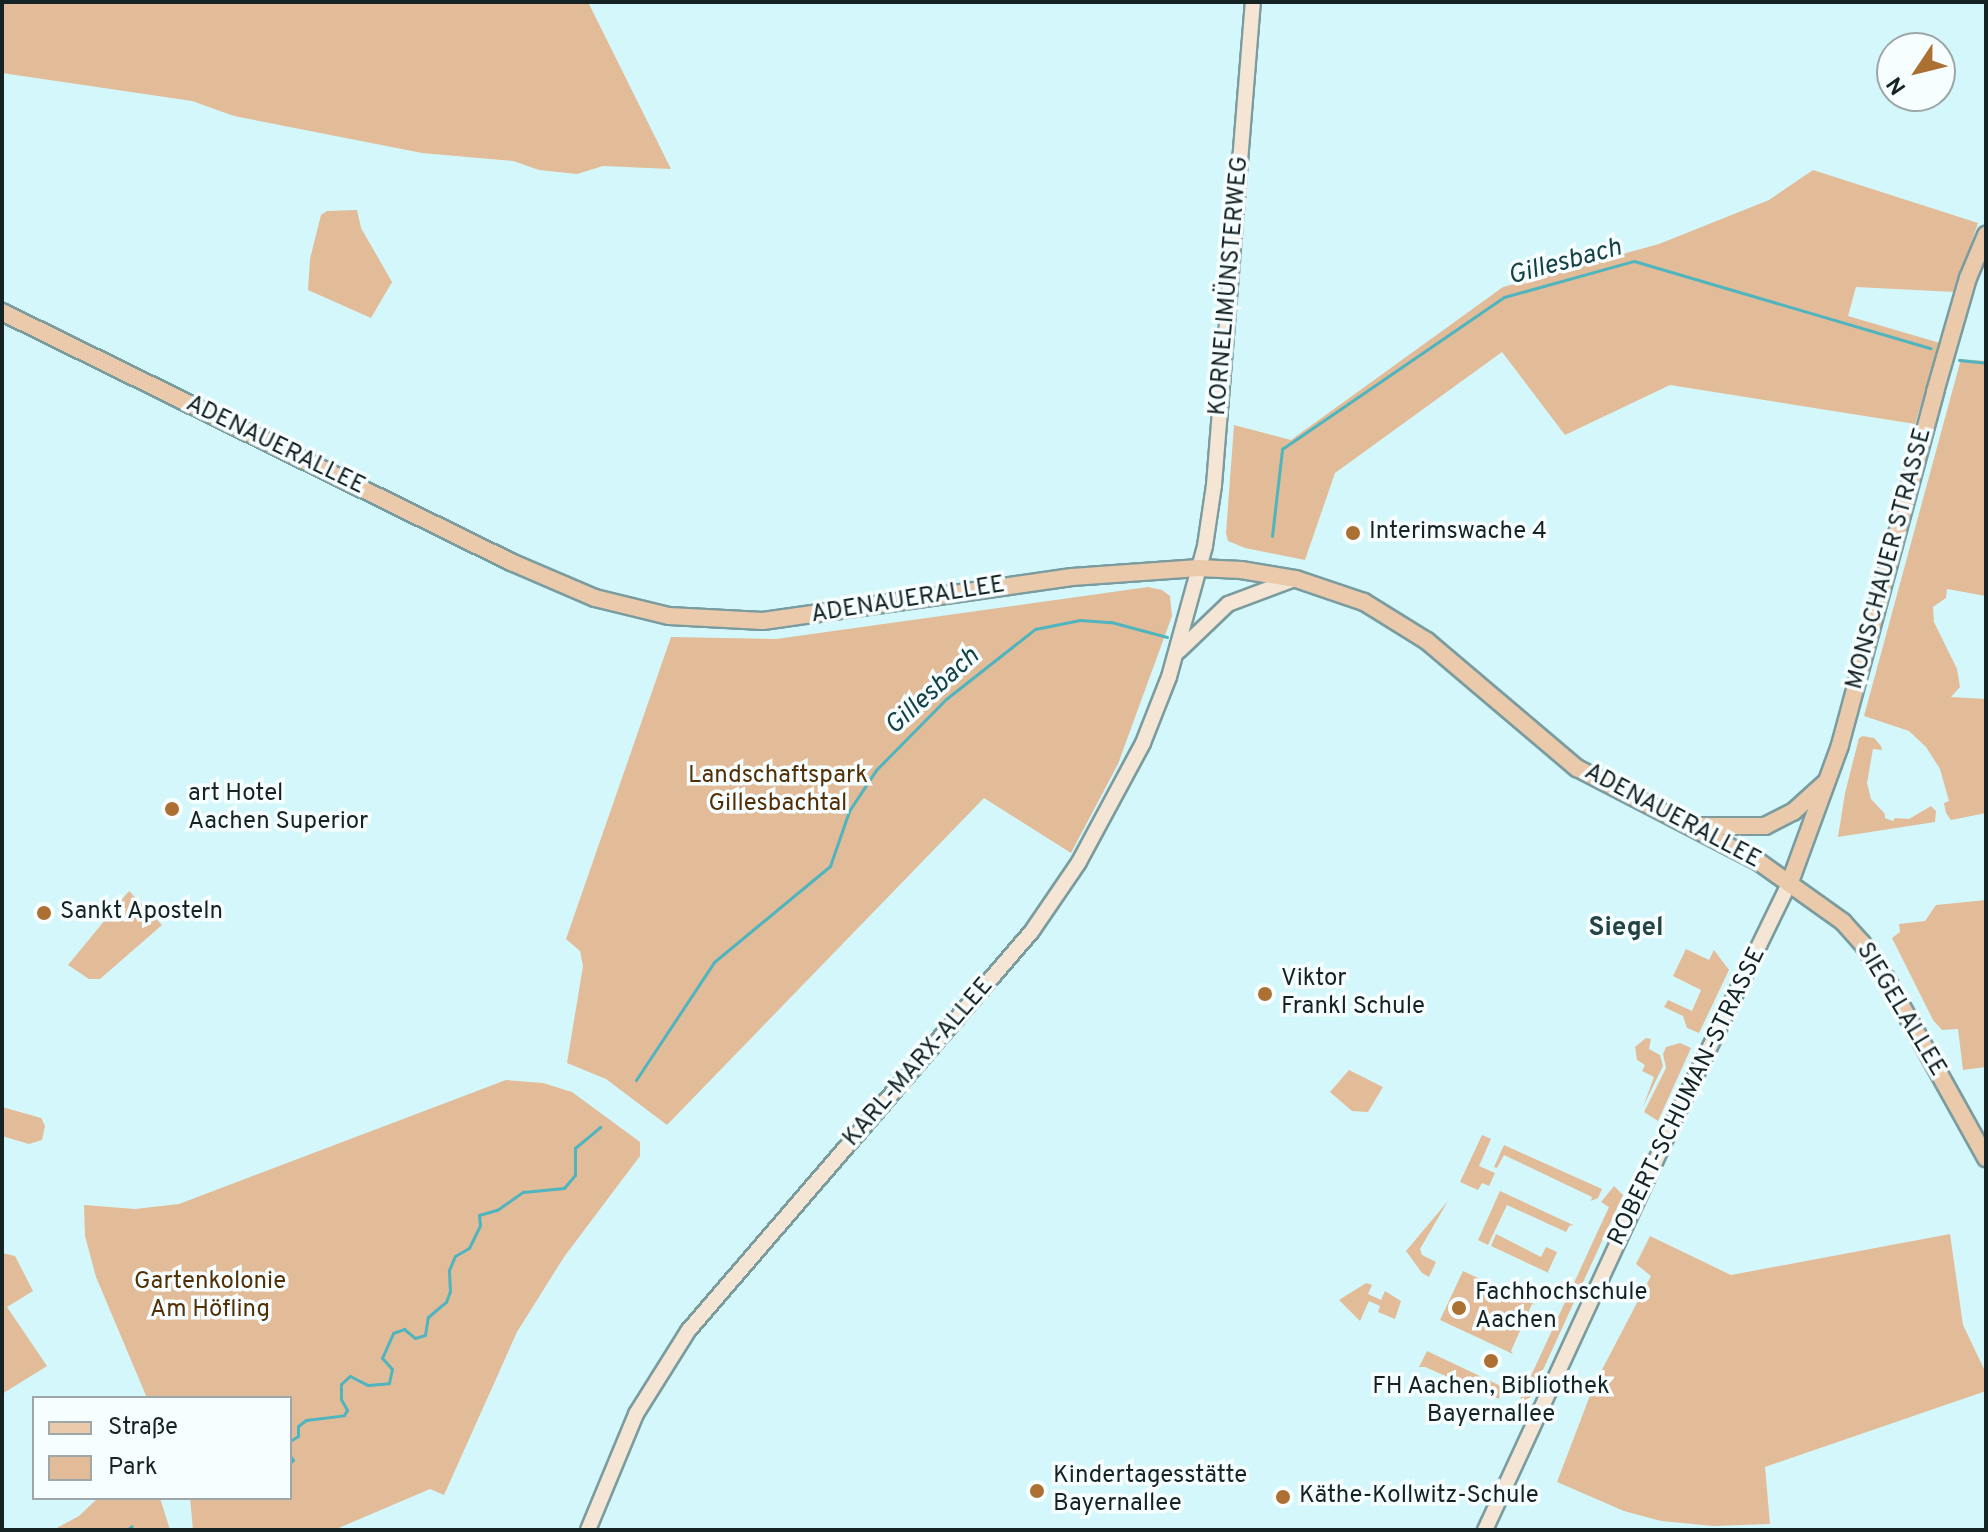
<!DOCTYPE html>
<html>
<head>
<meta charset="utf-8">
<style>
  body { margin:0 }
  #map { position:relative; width:1988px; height:1532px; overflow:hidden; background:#d4f7fb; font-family:Overpass,sans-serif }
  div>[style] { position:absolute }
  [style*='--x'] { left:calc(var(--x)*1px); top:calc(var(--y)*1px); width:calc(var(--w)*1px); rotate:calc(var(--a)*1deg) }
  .green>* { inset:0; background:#e2bc99 }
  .stream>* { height:3px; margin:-1.5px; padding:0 1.5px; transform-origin:1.5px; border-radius:1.5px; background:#50b4be }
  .roads { filter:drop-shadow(2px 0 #7a9c9f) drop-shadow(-2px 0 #7a9c9f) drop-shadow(0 2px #7a9c9f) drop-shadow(0 -2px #7a9c9f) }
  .secondary>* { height:14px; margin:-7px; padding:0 7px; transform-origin:7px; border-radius:7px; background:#f5e5d5 }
  .primary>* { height:16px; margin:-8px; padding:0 8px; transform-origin:8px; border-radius:8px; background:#ebcaac }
  .dots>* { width:22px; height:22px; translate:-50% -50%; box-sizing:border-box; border:4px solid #f7feff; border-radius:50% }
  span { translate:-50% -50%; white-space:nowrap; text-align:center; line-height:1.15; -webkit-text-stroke:7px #f7feff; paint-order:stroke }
  .street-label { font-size:24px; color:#162325 }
  .poi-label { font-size:24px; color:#162325 }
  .left { translate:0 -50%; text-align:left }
  .park-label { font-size:24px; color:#532f05 }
  .water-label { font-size:26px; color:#134146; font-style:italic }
  .neighbourhood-label { font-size:26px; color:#244346; font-weight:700 }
  .frame { position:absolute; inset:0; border:4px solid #162325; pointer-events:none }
  .legend { position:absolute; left:32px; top:1396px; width:260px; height:104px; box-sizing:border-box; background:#f7feff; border:2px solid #9da6a8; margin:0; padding:10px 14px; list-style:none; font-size:24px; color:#162325 }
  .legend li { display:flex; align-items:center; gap:16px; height:40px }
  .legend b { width:40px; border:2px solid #9da6a8 }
  .north { position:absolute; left:1876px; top:32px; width:80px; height:80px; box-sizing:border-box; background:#f7feff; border:2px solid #9da6a8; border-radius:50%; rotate:235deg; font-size:22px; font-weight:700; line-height:32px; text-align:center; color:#162325 }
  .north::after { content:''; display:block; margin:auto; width:28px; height:36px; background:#ac7032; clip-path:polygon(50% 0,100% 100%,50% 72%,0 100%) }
</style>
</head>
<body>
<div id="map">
  <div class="green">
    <i style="clip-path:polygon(2px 2px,588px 2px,671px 169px,603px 166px,577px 174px,539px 170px,513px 161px,422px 153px,234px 116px,192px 101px,2px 73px)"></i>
    <i style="clip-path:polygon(1813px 170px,1978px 223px,1955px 292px,1856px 287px,1848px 316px,1940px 343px,1915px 424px,1670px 385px,1565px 435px,1502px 352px,1335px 473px,1305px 560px,1245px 548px,1228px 541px,1226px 533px,1234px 425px,1291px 440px,1503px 287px,1659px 244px,1769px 200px)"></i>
    <i style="clip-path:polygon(357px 210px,361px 228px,392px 282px,371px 318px,308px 290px,310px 259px,321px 215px,327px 211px)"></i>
    <i style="clip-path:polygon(1961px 359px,1986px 361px,1986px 596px,1947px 589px,1946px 598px,1933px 607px,1934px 622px,1957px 669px,1960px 687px,1951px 697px,1986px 699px,1986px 813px,1951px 820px,1946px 813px,1944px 803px,1949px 801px,1940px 769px,1926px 747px,1909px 731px,1864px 716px)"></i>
    <i style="clip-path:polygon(1148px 587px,1162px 590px,1170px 596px,1172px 616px,1118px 764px,1071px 853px,984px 798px,667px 1125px,606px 1079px,567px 1063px,583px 966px,580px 951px,566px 939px,671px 637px,776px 639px)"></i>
    <i style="clip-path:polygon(1863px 736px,1874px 738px,1881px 746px,1882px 750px,1873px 749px,1867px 783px,1871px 799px,1885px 814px,1885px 818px,1893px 821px,1895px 818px,1909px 819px,1931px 806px,1936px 811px,1935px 822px,1838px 837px,1845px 793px,1859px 738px)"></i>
    <i style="clip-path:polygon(129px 891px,162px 925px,100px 979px,89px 979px,68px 965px)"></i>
    <i style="clip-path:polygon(1986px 900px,1986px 1067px,1963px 1070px,1958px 1029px,1942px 1030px,1933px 1020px,1892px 938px,1900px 932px,1899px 924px,1925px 921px,1936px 905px)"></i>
    <i style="clip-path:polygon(1686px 949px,1709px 960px,1714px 950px,1729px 970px,1699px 1033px,1687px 1028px,1683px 1016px,1664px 1007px,1668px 1000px,1692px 1011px,1701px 990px,1673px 976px)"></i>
    <i style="clip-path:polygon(1646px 1038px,1651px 1039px,1649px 1049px,1660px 1055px,1663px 1066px,1643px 1107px,1654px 1077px,1642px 1071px,1645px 1065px,1637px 1060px,1635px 1047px)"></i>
    <i style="clip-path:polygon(1680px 1043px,1691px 1048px,1658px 1121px,1644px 1112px,1666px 1068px,1663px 1054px,1666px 1047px)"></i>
    <i style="clip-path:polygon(1349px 1070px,1383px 1087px,1368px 1112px,1352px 1111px,1330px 1092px)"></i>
    <i style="clip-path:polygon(506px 1080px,543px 1083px,572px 1092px,640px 1142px,640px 1156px,564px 1257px,517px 1332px,444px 1495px,430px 1489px,334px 1530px,193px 1530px,190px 1498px,290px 1498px,290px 1398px,147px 1398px,96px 1277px,85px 1236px,84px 1205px,135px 1209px,179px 1204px)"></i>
    <i style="clip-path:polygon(2px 1107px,41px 1118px,45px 1126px,42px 1140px,29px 1144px,2px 1136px)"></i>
    <i style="clip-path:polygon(1482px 1135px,1491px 1139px,1479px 1166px,1495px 1173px,1489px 1186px,1482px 1183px,1478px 1190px,1460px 1182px)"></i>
    <i style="clip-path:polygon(1504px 1145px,1602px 1189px,1598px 1198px,1591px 1201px,1592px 1197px,1504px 1155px,1497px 1168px,1494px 1167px)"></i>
    <i style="clip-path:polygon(1614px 1186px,1623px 1195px,1522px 1416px,1518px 1414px,1521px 1406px,1518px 1404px,1609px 1207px,1601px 1202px)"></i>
    <i style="clip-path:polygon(1500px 1191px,1573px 1225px,1573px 1226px,1570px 1225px,1566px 1232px,1507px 1205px,1488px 1245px,1478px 1240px)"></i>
    <i style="clip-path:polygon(1448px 1201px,1420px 1249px,1422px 1255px,1436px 1262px,1429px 1277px,1422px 1273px,1406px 1251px)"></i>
    <i style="clip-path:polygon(1496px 1234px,1541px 1257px,1546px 1247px,1557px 1252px,1548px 1272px,1551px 1274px,1491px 1246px)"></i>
    <i style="clip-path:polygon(1950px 1234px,1963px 1325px,1986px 1373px,1986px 1391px,1765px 1467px,1770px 1524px,1714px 1526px,1661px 1521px,1624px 1511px,1557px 1482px,1594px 1385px,1651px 1276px,1636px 1264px,1650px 1236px,1731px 1275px)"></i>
    <i style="clip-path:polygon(2px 1253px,15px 1256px,33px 1291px,7px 1307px,47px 1366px,2px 1394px)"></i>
    <i style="clip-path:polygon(1463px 1271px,1536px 1305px,1532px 1304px,1527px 1315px,1511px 1351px,1513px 1354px,1440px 1320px)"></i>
    <i style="clip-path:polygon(1366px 1283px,1372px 1285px,1368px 1294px,1381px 1300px,1385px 1291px,1401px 1301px,1395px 1319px,1378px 1312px,1380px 1306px,1369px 1301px,1360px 1321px,1339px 1300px)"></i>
    <i style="clip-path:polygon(1427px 1351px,1503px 1387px,1499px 1399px,1425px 1367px,1419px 1367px)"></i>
    <i style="clip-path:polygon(98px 1498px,160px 1498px,170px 1530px,53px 1530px,79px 1516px)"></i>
  </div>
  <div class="stream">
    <i style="--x:1959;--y:360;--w:27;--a:6"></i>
    <i style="--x:1272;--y:536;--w:88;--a:-83.4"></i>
    <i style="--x:1282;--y:449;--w:269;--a:-34.4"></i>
    <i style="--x:1504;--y:297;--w:135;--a:-15.5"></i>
    <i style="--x:1634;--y:261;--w:309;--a:16.4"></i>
    <i style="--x:636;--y:1080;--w:141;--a:-56.5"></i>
    <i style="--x:714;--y:962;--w:151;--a:-39.6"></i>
    <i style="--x:830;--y:866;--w:58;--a:-70.9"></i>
    <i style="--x:849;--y:811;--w:49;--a:-56.6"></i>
    <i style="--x:876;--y:770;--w:100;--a:-45.4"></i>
    <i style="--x:946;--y:699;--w:113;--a:-38.2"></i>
    <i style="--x:1035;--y:629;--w:46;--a:-11.3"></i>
    <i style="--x:1080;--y:620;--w:31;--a:4"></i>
    <i style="--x:1111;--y:622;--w:58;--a:15"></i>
    <i style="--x:290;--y:1441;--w:9;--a:-32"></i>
    <i style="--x:298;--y:1436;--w:10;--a:-90"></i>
    <i style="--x:298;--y:1426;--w:10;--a:-37"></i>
    <i style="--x:306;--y:1420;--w:38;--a:-7"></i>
    <i style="--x:344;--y:1415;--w:6;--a:-59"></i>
    <i style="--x:347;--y:1410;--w:13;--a:-119"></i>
    <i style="--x:341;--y:1399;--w:15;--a:-90"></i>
    <i style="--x:341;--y:1384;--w:12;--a:-42"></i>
    <i style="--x:350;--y:1376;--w:20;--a:27"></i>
    <i style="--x:368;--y:1385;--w:21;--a:-5"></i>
    <i style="--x:389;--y:1383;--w:14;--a:-78"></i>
    <i style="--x:392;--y:1369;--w:15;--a:-132"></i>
    <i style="--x:382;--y:1358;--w:27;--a:-66"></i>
    <i style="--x:393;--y:1333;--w:12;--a:-20"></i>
    <i style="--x:404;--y:1329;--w:14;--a:39"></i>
    <i style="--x:415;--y:1338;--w:10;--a:-17"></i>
    <i style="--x:425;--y:1335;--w:18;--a:-81"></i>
    <i style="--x:428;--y:1317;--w:23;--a:-40"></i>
    <i style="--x:446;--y:1302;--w:12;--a:-70"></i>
    <i style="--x:450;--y:1291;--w:21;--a:-93"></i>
    <i style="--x:449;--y:1270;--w:15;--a:-67"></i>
    <i style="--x:455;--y:1256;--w:16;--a:-30"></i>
    <i style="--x:469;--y:1248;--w:25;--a:-64"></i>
    <i style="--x:480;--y:1225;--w:10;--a:-96"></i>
    <i style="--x:479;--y:1215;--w:19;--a:-16"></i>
    <i style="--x:497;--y:1210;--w:32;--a:-35"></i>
    <i style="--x:523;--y:1192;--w:41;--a:-5.6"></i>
    <i style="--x:564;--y:1188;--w:17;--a:-50"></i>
    <i style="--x:575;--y:1175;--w:27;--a:-90"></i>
    <i style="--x:575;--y:1148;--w:33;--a:-40"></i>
    <i style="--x:290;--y:1456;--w:5;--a:53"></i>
    <i style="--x:293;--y:1460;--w:4;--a:135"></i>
    <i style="--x:127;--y:1530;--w:6;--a:-39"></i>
  </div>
  <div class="roads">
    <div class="secondary">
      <i style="--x:1179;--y:651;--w:68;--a:-43.8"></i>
      <i style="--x:1228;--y:604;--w:72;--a:-20.5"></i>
      <i style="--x:588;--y:1530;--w:126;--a:-67.5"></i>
      <i style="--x:636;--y:1414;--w:98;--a:-57.9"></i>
      <i style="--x:688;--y:1331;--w:528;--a:-49.3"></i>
      <i style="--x:1032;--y:931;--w:83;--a:-55.7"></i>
      <i style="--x:1079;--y:862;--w:135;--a:-61.7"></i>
      <i style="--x:1143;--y:743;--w:71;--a:-68.5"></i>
      <i style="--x:1169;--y:677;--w:136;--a:-74.6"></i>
      <i style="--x:1205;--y:546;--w:62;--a:-81.6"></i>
      <i style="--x:1214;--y:485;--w:485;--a:-85.4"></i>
      <i style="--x:1485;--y:1530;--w:439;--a:-65.2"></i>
      <i style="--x:1669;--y:1131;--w:277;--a:-64.1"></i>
    </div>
    <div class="primary">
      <i style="--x:2;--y:312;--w:567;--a:26.16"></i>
      <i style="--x:511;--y:562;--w:91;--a:23.2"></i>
      <i style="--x:595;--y:598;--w:76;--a:13.7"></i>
      <i style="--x:669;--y:616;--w:94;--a:3"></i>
      <i style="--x:763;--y:621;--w:312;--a:-8.1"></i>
      <i style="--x:1072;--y:577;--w:127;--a:-4.1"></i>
      <i style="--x:1199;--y:568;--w:42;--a:2.7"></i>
      <i style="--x:1241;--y:570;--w:56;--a:9.3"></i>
      <i style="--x:1296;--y:579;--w:72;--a:18.7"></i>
      <i style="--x:1364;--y:602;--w:74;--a:31.8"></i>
      <i style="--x:1427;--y:641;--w:197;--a:40.3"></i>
      <i style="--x:1577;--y:768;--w:205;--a:27.3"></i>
      <i style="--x:1759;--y:862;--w:103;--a:35.5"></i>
      <i style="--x:1843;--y:922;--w:28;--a:48"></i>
      <i style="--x:1862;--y:943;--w:45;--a:56"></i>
      <i style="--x:1887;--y:980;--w:204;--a:60.9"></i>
      <i style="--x:1696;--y:826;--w:69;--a:0"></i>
      <i style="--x:1765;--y:826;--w:31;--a:-27"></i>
      <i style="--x:1793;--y:812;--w:43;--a:-42.2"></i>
      <i style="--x:1790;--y:882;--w:146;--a:-69.9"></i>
      <i style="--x:1840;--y:745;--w:366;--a:-74.9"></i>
      <i style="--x:1935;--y:392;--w:119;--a:-73.9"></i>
      <i style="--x:1968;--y:278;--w:47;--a:-67.3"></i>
    </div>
  </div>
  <div class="dots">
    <i style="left:1353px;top:533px;background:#ac7032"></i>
    <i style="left:172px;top:809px;background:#ac7032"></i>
    <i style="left:44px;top:913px;background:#ac7032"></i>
    <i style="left:1265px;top:994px;background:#ac7032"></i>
    <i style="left:1459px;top:1308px;background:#ac7032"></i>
    <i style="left:1491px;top:1361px;background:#ac7032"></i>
    <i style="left:1037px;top:1491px;background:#ac7032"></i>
    <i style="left:1283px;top:1497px;background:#ac7032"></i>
  </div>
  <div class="street-label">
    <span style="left:1230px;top:286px;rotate:-85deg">KORNELIMÜNSTERWEG</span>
    <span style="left:275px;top:446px;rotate:26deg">ADENAUERALLEE</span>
    <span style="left:1890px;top:559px;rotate:-75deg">MONSCHAUER STRASSE</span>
    <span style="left:908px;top:601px;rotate:-9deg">ADENAUERALLEE</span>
    <span style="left:1672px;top:817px;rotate:28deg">ADENAUERALLEE</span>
    <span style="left:1900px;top:1010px;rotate:59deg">SIEGELALLEE</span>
    <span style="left:919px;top:1063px;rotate:-49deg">KARL-MARX-ALLEE</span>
    <span style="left:1688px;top:1097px;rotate:-64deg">ROBERT-SCHUMAN-STRASSE</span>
  </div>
  <div class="poi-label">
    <span class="left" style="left:1369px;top:533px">Interimswache 4</span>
    <span class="left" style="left:188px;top:809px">art Hotel<br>Aachen Superior</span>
    <span class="left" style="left:60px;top:913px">Sankt Aposteln</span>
    <span class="left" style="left:1281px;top:994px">Viktor<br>Frankl Schule</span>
    <span class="left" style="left:1475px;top:1308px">Fachhochschule<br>Aachen</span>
    <span style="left:1491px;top:1402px">FH Aachen, Bibliothek<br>Bayernallee</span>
    <span class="left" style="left:1053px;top:1491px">Kindertagesstätte<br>Bayernallee</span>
    <span class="left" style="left:1299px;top:1497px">Käthe-Kollwitz-Schule</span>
  </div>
  <div class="park-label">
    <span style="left:778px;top:791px">Landschaftspark<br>Gillesbachtal</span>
    <span style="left:210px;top:1297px">Gartenkolonie<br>Am Höfling</span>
  </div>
  <div class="water-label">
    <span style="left:1565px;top:263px;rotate:-15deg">Gillesbach</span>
    <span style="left:933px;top:692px;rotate:-42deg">Gillesbach</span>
  </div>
  <div class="neighbourhood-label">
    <span style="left:1626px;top:929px">Siegel</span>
  </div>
  <div class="frame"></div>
  <ul class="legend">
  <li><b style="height:10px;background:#ebcaac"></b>Straße</li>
  <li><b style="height:22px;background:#e2bc99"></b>Park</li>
  </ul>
  <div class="north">N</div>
</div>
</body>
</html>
